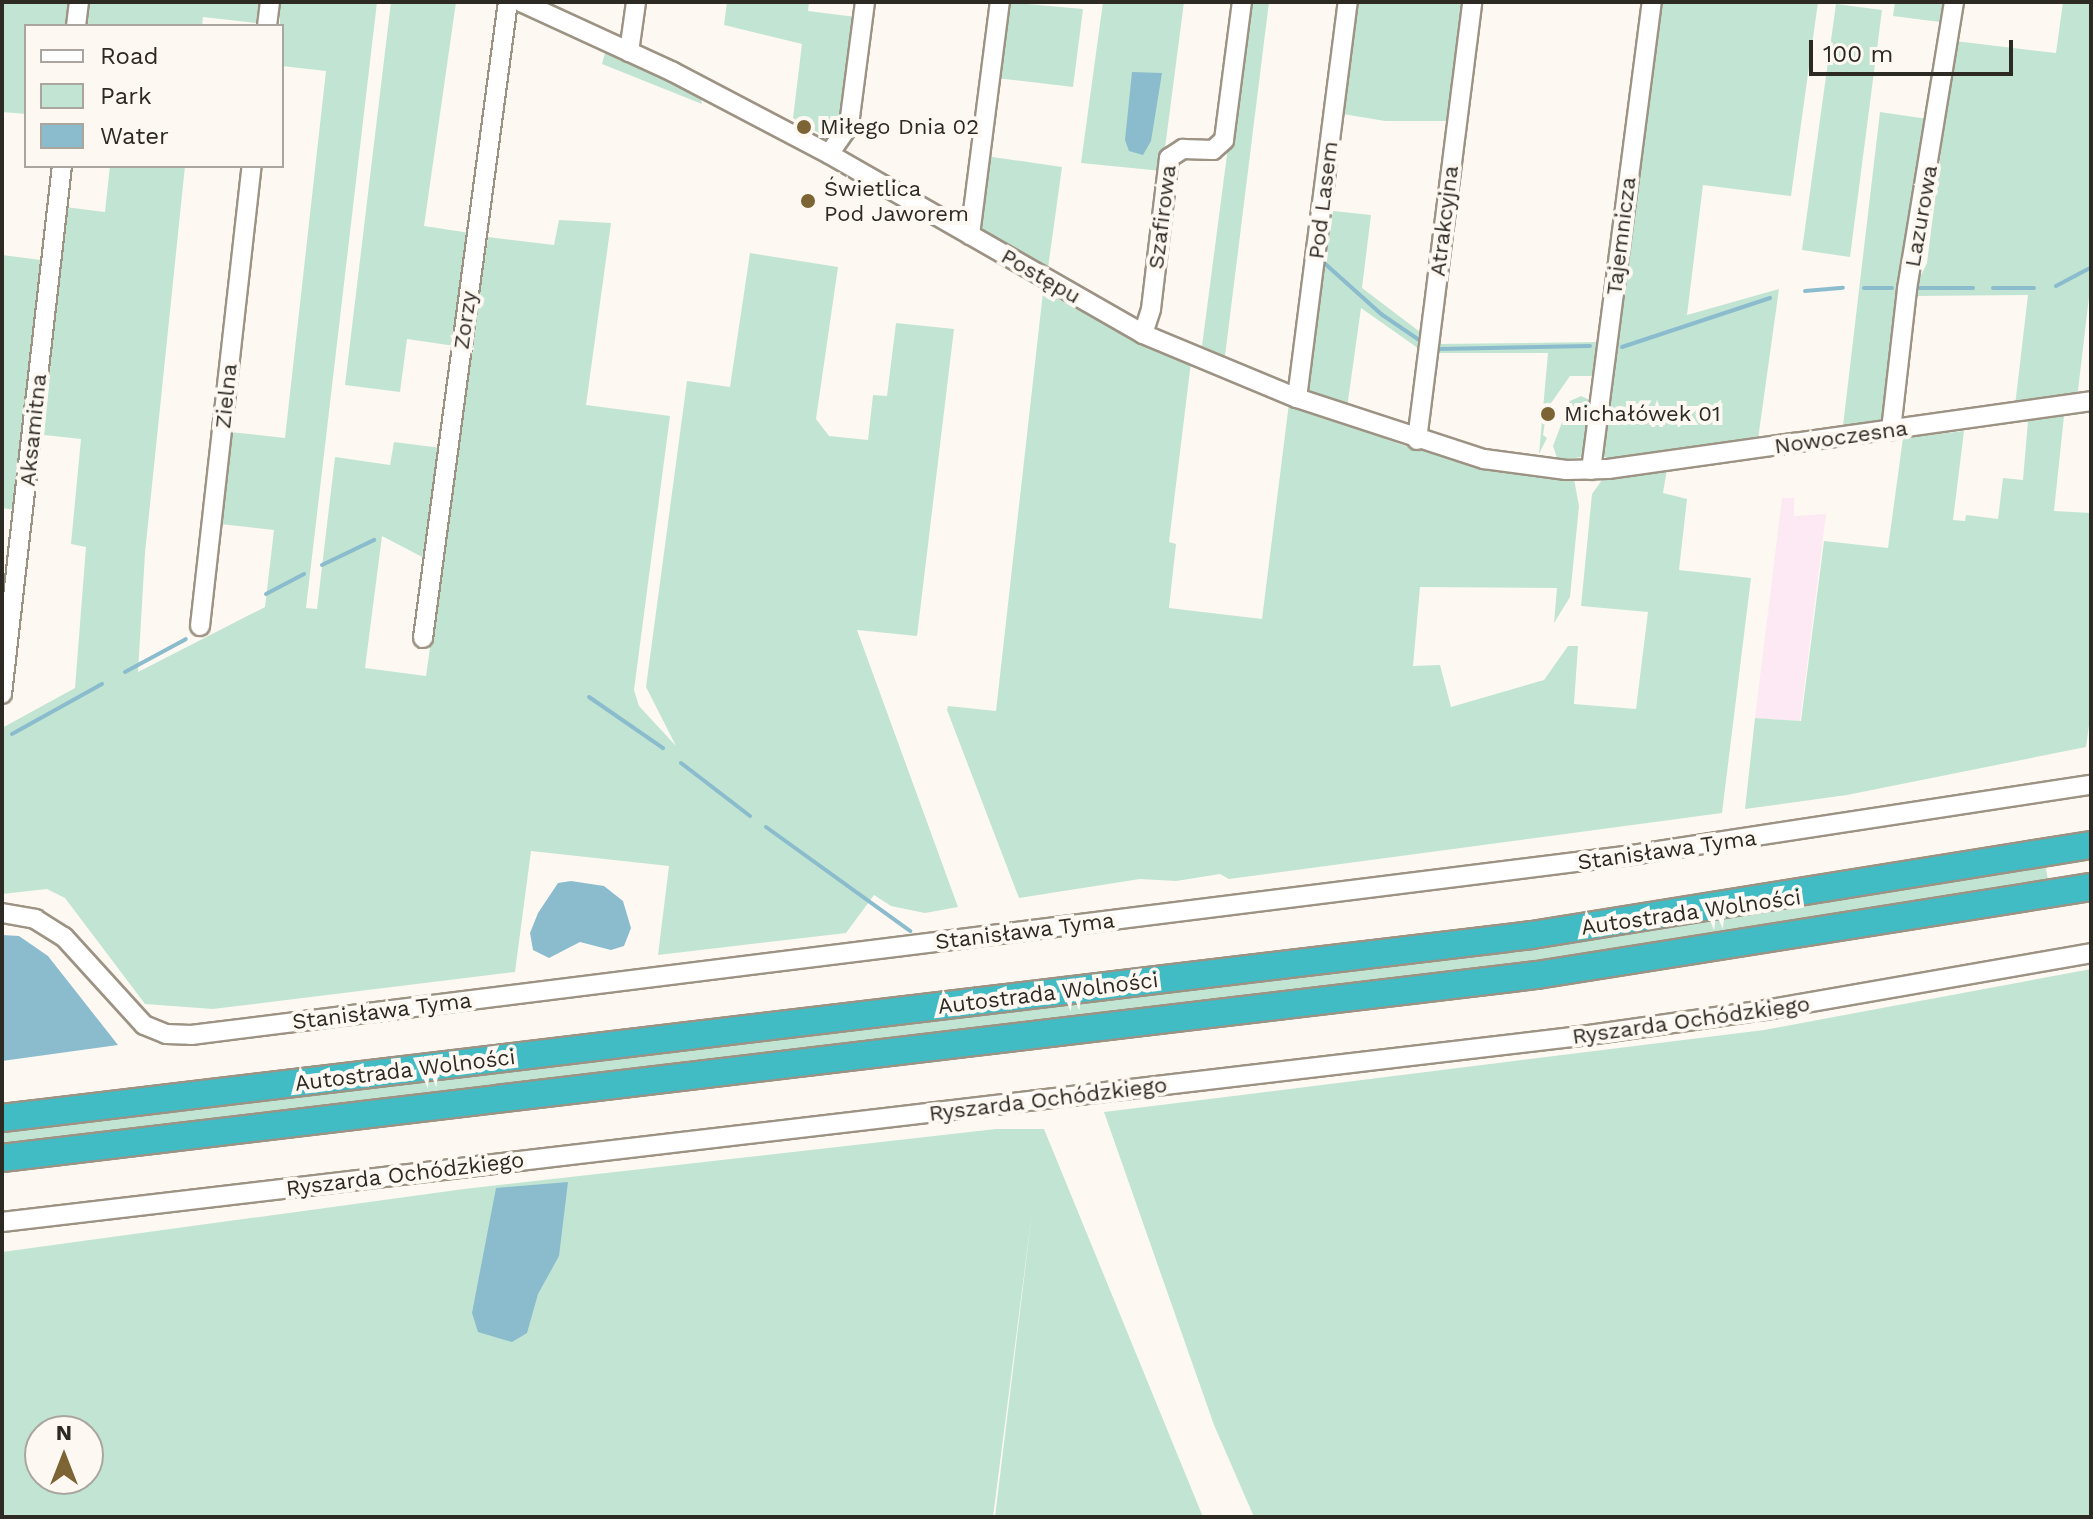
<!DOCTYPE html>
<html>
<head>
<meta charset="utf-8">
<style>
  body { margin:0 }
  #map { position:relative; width:2093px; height:1519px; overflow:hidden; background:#fdf9f2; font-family:"Work Sans",sans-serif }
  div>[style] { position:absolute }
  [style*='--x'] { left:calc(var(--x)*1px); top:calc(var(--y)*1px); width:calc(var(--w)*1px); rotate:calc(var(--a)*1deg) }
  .industrial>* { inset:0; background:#fce9f3 }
  .green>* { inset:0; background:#c2e4d3 }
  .water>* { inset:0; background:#8bbccd }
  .stream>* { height:4px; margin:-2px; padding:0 2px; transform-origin:2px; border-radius:2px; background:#8bbccd }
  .roads { filter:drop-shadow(2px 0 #9d9384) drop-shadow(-2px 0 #9d9384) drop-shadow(0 2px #9d9384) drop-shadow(0 -2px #9d9384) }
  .minor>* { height:18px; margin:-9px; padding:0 9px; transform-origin:9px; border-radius:9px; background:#fff }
  .highway>* { height:26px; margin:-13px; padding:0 13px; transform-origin:13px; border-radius:13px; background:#41bcc5 }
  .dots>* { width:22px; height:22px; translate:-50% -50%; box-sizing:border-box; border:4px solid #fdf9f2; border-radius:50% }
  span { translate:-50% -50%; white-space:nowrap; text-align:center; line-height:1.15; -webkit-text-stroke:8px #fdf9f2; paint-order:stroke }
  .poi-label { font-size:22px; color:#2d2923 }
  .left { translate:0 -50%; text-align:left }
  .street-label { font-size:22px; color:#2d2923 }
  .frame { position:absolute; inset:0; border:4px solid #2d2923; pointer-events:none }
  .legend { position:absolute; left:24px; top:24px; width:260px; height:144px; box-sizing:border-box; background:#fdf9f2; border:2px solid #aaa69f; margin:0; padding:10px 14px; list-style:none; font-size:24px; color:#2d2923 }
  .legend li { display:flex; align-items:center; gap:16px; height:40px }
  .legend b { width:40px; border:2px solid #aaa69f }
  .north { position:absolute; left:24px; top:1415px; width:80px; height:80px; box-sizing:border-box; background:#fdf9f2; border:2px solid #aaa69f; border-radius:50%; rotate:0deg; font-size:22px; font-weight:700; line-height:32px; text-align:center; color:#2d2923 }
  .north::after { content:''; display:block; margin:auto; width:28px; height:36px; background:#7c6435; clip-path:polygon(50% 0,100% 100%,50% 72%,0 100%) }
  .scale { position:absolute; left:1809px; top:40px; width:204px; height:36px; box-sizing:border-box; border:4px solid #2d2923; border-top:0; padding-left:10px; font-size:24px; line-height:28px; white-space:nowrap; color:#2d2923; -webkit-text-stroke:6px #fdf9f2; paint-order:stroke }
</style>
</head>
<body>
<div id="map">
  <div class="industrial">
    <i style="clip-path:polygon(1782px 498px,1794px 498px,1794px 516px,1826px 514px,1800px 721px,1755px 718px)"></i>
  </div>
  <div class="green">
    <i style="clip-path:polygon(2px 2px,71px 2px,68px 26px,26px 26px,26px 114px,2px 112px)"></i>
    <i style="clip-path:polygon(88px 2px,259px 2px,256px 23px,203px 17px,202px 26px,85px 26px)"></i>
    <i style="clip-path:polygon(279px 2px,377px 2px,306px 608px,317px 609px,335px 457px,390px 465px,394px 442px,441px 448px,426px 559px,382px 536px,365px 668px,426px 676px,488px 237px,554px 245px,559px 220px,611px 223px,586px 405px,670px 416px,634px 690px,639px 706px,676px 746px,646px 687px,687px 381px,730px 387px,750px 253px,838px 267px,816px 419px,829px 436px,868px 440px,873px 395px,887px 396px,896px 323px,954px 329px,917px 636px,857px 630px,958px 907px,925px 913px,891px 906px,874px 895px,846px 933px,658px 955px,669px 866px,531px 851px,515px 972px,213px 1009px,145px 1004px,65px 898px,47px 889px,2px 894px,2px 728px,75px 688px,86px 547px,71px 544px,81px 439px,44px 435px,65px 207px,105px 212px,110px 166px,185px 166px,145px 553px,138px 672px,265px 607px,274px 530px,220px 524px,230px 432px,285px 438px,326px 71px,282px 66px)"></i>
    <i style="clip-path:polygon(391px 2px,456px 2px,424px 226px,470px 233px,455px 346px,407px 339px,400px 392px,345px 385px)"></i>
    <i style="clip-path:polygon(727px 2px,809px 2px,808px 11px,856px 17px,841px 133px,829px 139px,793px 118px,802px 44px,724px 25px)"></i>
    <i style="clip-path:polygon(1006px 2px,1083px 9px,1073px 87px,996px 78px)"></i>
    <i style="clip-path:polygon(1103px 2px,1184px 2px,1162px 171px,1081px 163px)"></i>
    <i style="clip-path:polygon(1247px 2px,1269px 2px,1225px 356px,1202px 346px)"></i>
    <i style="clip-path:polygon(1352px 2px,1467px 2px,1452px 121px,1385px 121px,1337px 113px)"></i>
    <i style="clip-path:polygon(1659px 2px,1818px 2px,1791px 196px,1703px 185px,1687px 315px,1779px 289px,1758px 439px,1616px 461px,1602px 456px)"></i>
    <i style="clip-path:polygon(1895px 2px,1943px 2px,1940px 22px,1893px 16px)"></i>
    <i style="clip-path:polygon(2063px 2px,2091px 2px,2091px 280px,2077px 399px,2015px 406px,2028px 295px,1911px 296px,1927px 263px,1955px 41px,2056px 53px)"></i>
    <i style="clip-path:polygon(1836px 4px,1882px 10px,1850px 257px,1802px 250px)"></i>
    <i style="clip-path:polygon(606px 49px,700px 93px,702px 104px,602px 64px)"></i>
    <i style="clip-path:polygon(1880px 112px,1928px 119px,1883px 421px,1843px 426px)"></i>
    <i style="clip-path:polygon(986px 156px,1062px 167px,1048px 268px,976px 226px)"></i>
    <i style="clip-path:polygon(1324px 210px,1371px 215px,1362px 288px,1424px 335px,1422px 351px,1361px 308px,1347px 408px,1302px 392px)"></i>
    <i style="clip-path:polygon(2px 255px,41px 260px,16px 510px,2px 508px)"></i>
    <i style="clip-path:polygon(1043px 292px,1191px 362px,1169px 542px,1176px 544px,1169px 608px,1262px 619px,1289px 403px,1405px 446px,1574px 479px,1579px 506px,1570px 597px,1554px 623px,1557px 588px,1420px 587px,1413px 666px,1440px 665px,1451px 707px,1544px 680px,1568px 646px,1578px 646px,1574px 704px,1636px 709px,1648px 612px,1581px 606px,1592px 494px,1602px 480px,1667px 469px,1663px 493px,1687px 499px,1679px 570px,1751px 578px,1722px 813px,1229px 879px,1220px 874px,1176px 881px,1140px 879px,1019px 898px,947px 710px,948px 706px,996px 711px)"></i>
    <i style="clip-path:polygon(1600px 342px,1593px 376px,1570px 376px,1547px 409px,1543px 435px,1547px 438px,1539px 454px,1548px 353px,1434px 353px,1435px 344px)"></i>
    <i style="clip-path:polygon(1581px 396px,1592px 401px,1586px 456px,1558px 461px,1553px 446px,1570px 401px)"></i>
    <i style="clip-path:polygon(2064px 416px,2054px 511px,2091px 513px,2091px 711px,2086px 747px,1847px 795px,1745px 809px,1755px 718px,1801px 721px,1824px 541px,1888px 548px,1903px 438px,1964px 431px,1953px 520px,1965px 521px,1966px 515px,1998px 519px,2003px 478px,2023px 480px,2028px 421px)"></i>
    <i style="clip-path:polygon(2045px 863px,2049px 886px,1678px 946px,2px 1144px,2px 1132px,232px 1098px)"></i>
    <i style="clip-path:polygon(2091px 969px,2091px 1517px,1254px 1517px,1214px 1425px,1104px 1112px,1764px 1030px)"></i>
    <i style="clip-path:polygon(evenodd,996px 1129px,1044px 1129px,1203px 1517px,995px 1517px,1033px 1205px,993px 1517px,2px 1517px,2px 1252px,464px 1189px,996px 1129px,40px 1431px,88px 1431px,88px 1479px,40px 1479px,40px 1431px)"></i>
  </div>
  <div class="water">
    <i style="clip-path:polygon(1132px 72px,1162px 73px,1151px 141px,1143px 155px,1129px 151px,1125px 140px)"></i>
    <i style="clip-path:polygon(571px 881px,604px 886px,623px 901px,631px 928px,624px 946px,611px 950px,580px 942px,549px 958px,533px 950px,530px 933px,538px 913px,558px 883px)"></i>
    <i style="clip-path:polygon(2px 935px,19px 936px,48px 956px,118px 1045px,2px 1061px)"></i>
    <i style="clip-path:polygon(568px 1182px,559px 1256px,538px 1294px,527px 1333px,512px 1342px,478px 1332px,472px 1313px,496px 1188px)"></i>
  </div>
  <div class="stream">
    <i style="--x:1322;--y:261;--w:79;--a:41.9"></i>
    <i style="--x:1381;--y:314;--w:50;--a:34.3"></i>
    <i style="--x:2056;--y:286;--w:40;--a:-28"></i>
    <i style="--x:1864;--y:288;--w:28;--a:0"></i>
    <i style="--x:1919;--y:288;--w:54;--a:0"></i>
    <i style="--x:1993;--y:288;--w:41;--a:0"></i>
    <i style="--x:1805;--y:291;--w:38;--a:-5"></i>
    <i style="--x:1622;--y:347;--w:156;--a:-18.3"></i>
    <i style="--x:1438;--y:349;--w:152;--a:-1.1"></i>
    <i style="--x:322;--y:565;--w:58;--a:-25.7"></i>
    <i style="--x:266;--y:594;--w:43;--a:-27.8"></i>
    <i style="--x:125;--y:672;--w:69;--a:-28.4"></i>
    <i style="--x:589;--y:697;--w:90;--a:34.6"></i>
    <i style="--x:12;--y:734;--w:103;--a:-29.1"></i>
    <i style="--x:681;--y:763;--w:87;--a:37.5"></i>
    <i style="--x:766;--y:827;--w:178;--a:35.8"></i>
  </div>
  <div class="roads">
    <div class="minor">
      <i style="--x:521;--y:2;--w:167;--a:24.7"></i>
      <i style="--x:673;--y:72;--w:176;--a:27.7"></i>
      <i style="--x:829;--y:154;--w:362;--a:29.8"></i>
      <i style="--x:1143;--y:334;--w:167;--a:22.6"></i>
      <i style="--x:1297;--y:398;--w:197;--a:18.1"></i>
      <i style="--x:1484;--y:459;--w:83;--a:7.6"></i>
      <i style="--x:1566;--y:470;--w:42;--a:-1.4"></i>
      <i style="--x:1608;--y:469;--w:488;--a:-8"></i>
      <i style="--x:76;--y:26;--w:24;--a:-83"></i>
      <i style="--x:267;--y:26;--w:24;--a:-83"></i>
      <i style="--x:629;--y:52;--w:50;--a:-82"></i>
      <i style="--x:829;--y:154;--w:35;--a:-55"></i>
      <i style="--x:849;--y:125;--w:124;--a:-82.6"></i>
      <i style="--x:970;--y:235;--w:235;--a:-82.7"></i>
      <i style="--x:1143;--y:334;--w:26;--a:-72"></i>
      <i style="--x:1151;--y:309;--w:152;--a:-83.2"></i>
      <i style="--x:1169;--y:158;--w:17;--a:-33"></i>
      <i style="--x:1183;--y:149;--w:30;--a:2"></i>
      <i style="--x:1213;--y:150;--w:15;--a:-42"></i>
      <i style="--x:1224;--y:140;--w:139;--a:-82.6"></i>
      <i style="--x:1297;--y:398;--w:399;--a:-82.7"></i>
      <i style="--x:1891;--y:430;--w:142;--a:-83.5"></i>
      <i style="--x:1907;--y:289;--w:291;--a:-80.7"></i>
      <i style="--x:1417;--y:440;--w:441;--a:-82.8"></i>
      <i style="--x:1591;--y:470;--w:472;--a:-82.6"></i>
      <i style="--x:200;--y:626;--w:463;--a:-83.6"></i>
      <i style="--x:423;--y:638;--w:642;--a:-82.39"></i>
      <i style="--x:2;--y:694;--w:531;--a:-83.52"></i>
      <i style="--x:2;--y:913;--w:34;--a:10"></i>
      <i style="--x:35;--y:919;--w:34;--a:32"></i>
      <i style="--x:64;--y:937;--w:119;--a:47.7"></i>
      <i style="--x:144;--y:1025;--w:24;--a:22"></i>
      <i style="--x:166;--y:1034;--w:25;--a:2"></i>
      <i style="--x:191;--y:1035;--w:1445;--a:-7.12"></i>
      <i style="--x:1625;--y:856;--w:471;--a:-8.7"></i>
      <i style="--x:2;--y:1222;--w:1598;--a:-6.72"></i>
      <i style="--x:1589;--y:1035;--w:178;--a:-8.1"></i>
      <i style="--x:1765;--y:1010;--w:331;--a:-9.9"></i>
    </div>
    <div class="highway">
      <i style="--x:2;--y:1118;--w:1541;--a:-6.82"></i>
      <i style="--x:1532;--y:935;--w:566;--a:-9.15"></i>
      <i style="--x:2;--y:1158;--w:1546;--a:-6.8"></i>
      <i style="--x:1537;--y:975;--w:561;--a:-9.03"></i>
    </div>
  </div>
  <div class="dots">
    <i style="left:804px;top:127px;background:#7c6435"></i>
    <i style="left:808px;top:201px;background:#7c6435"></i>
    <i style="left:1548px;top:414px;background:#7c6435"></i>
  </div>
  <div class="poi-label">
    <span class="left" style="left:820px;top:127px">Miłego Dnia 02</span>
    <span class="left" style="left:824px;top:201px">Świetlica<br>Pod Jaworem</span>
    <span class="left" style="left:1564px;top:414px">Michałówek 01</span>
  </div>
  <div class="street-label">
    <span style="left:1323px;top:200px;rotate:-83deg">Pod Lasem</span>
    <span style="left:1921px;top:216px;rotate:-80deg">Lazurowa</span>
    <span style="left:1162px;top:217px;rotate:-83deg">Szafirowa</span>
    <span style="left:1444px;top:221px;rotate:-83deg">Atrakcyjna</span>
    <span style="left:1621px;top:236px;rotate:-83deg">Tajemnicza</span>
    <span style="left:1041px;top:276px;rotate:30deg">Postępu</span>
    <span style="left:465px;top:320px;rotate:-82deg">Zorzy</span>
    <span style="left:226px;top:396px;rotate:-84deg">Zielna</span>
    <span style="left:33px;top:430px;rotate:-84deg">Aksamitna</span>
    <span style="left:1841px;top:437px;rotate:-8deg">Nowoczesna</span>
    <span style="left:1667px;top:850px;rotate:-8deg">Stanisława Tyma</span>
    <span style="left:1691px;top:912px;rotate:-8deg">Autostrada Wolności</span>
    <span style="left:1025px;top:931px;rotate:-7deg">Stanisława Tyma</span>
    <span style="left:1048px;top:993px;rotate:-7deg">Autostrada Wolności</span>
    <span style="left:382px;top:1011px;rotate:-7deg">Stanisława Tyma</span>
    <span style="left:1691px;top:1020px;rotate:-8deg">Ryszarda Ochódzkiego</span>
    <span style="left:405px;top:1070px;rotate:-7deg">Autostrada Wolności</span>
    <span style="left:1048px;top:1099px;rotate:-7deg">Ryszarda Ochódzkiego</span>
    <span style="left:405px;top:1174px;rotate:-7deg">Ryszarda Ochódzkiego</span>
  </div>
  <div class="frame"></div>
  <ul class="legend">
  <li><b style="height:10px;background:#fff"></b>Road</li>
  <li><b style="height:22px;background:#c2e4d3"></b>Park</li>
  <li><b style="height:22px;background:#8bbccd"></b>Water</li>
  </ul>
  <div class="north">N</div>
  <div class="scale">100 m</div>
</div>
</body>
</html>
